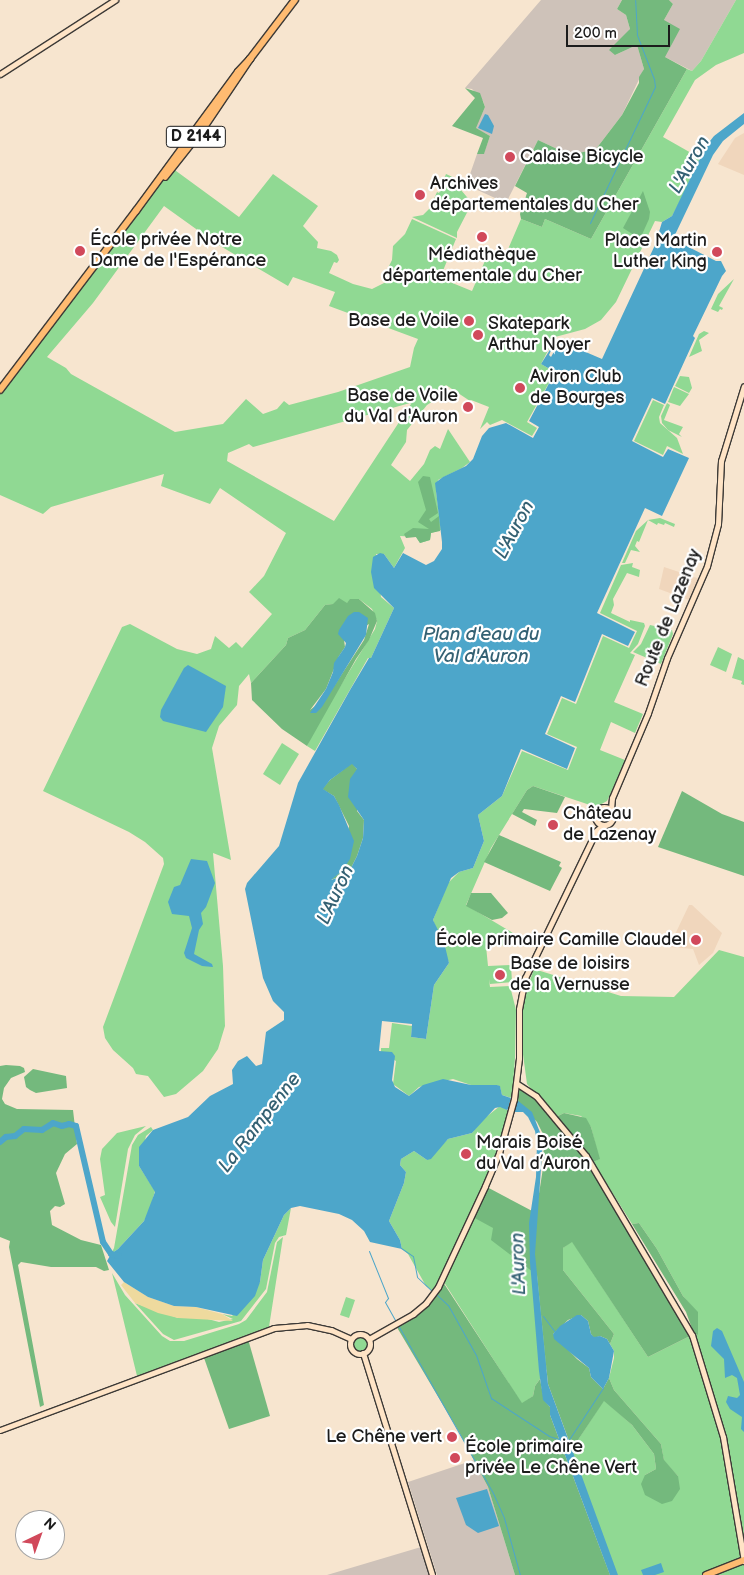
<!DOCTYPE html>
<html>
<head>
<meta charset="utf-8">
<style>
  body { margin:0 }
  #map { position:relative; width:744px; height:1575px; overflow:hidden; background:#f7e5cf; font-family:"Balsamiq Sans",sans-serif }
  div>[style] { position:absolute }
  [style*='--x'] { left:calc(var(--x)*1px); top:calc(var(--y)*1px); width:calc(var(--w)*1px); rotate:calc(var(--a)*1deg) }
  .built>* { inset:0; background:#f0d6bc }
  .industrial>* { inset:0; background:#cec2b9 }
  .green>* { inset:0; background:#90d993 }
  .round { border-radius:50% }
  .forest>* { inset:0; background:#74b97d }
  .sand>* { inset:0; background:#eeda9e }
  .water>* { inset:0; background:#4da6ca }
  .stream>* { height:1px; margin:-0.5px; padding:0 0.5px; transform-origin:0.5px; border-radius:0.5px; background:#4da6ca }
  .river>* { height:6px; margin:-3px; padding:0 3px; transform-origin:3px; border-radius:3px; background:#4da6ca }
  .roads { filter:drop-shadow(1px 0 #3d3a37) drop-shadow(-1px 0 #3d3a37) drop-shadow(0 1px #3d3a37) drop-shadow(0 -1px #3d3a37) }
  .secondary>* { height:5px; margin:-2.5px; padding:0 2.5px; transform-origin:2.5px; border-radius:2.5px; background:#ffe4c6 }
  .secondary>.ring { margin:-2.5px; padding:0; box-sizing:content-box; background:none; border:5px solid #ffe4c6; border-radius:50% }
  .primary>* { height:5.5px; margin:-2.75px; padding:0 2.75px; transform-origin:2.75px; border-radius:2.75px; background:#ffbb71 }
  .highway>* { height:6px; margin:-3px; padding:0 3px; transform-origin:3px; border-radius:3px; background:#ffbb71 }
  .dots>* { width:14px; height:14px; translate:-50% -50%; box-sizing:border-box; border:2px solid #fff; border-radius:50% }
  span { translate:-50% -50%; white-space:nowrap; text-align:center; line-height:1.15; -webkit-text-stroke:4.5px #fff; paint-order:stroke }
  .shield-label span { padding:1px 4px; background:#fff; border:1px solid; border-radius:4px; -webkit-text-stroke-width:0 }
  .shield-label { font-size:16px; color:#1c1c1c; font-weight:700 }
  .poi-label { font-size:18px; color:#1c1c1c }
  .left { translate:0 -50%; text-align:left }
  .right { translate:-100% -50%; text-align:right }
  .street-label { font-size:18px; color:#1c1c1c }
  .water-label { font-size:19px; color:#346173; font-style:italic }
  .north { position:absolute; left:15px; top:1510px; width:50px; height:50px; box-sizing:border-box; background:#fff; border:1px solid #a4a4a4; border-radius:50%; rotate:42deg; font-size:14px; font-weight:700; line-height:20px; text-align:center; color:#1c1c1c }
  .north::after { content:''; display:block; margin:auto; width:18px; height:22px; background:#d1495b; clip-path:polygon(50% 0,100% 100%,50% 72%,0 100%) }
  .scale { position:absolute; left:566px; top:25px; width:104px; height:22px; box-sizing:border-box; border:2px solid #1c1c1c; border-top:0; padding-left:6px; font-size:15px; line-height:18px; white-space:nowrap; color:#1c1c1c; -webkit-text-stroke:4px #fff; paint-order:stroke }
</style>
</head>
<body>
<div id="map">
  <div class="built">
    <i style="clip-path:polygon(744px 133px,744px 175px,718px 164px,735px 138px)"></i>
    <i style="clip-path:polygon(664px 567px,700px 579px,689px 600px,659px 589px)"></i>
    <i style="clip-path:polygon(689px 905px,692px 905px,722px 933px,713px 953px,699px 965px,693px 949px,669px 947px)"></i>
  </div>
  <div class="industrial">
    <i style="clip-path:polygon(541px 0,622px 0,617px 9px,626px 15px,630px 29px,615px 55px,637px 45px,644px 69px,622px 115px,596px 149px,570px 155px,538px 140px,506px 203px,473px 188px,468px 180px,477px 154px,484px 153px,490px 136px,475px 128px,485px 107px,483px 101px,472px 89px,465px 88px)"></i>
    <i style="clip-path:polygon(669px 0,736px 0,701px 61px,692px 71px,665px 57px,664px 20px,673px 4px)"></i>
    <i style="clip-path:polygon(474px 1460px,488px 1487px,515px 1575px,437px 1575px,408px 1482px)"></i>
    <i style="clip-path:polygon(421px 1547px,430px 1575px,327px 1575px)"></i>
  </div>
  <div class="green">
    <i style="clip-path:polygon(evenodd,736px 0,744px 0,744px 53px,716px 65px,695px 80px,663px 137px,700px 158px,680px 201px,672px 216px,662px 222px,655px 221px,616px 302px,601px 320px,585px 329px,555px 337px,541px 364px,555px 372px,527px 422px,537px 428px,532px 436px,502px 420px,490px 425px,487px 422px,480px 429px,489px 407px,471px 400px,470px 401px,446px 385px,438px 398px,427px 405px,407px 430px,406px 442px,391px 465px,410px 481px,424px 464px,430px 450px,435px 446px,440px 449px,448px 429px,470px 462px,462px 468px,438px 480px,436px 491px,441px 530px,431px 533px,430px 540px,420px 543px,416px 537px,400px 536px,405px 548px,394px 568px,384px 554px,376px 554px,381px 597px,394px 608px,371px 658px,368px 658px,315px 751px,307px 746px,316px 726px,375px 629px,377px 621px,372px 609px,359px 599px,347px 603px,325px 605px,305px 630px,288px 638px,286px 645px,251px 683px,249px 674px,239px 686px,237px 705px,219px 726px,212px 748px,231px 860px,213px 853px,223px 966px,225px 1026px,218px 1049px,203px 1071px,176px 1094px,164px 1097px,148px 1076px,136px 1074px,133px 1068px,113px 1050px,105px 1038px,103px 1027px,164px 864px,163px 858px,145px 842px,129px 832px,43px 791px,122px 627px,130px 624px,177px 649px,197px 654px,211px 649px,215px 636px,229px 648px,236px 642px,242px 648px,272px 614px,249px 592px,264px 576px,286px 533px,220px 488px,210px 504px,161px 486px,164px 474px,51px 507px,43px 514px,0 495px,0 390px,136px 211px,172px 168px,239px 217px,273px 174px,318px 206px,303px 226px,318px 242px,317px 248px,331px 251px,337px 255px,339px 260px,337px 263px,334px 262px,329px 273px,353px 284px,372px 289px,386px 282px,383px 274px,385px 274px,392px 260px,393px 246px,405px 234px,412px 219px,456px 239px,440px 278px,472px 291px,487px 256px,503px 261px,521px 219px,542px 227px,545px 219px,591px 239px,687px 69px,692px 71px,701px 61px,736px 0,164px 206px,217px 244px,288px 286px,293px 277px,335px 292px,329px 306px,418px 339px,414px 348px,410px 367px,338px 392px,289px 405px,284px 401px,277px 409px,263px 414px,246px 399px,223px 424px,175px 432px,71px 374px,66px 368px,47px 357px,93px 303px,164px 206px,736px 0,410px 403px,411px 404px,334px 521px,227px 461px,228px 453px,249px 444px,253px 447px,410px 403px)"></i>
    <i style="clip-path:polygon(446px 174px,459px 180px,461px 190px,472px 203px,457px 232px,457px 238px,412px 217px,423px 215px,430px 208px,437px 192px,439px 193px,444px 183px,443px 181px)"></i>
    <i style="clip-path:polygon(734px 279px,719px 306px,723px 308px,722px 310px,720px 309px,718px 312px,711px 309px,718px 294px)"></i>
    <i style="clip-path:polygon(704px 331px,709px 333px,699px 340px,702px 351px,689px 357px,699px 334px)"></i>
    <i style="clip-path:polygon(680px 376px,689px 377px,692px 388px,689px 393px,675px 386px)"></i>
    <i style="clip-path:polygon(674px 387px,689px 394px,680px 406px,668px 402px)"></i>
    <i style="clip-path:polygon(653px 400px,664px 405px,659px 417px,660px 423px,677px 438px,683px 454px,667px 446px,663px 455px,634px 441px)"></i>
    <i style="clip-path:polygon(667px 403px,670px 405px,664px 420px,683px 427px,679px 434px,682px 437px,668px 430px,662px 423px,661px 416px)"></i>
    <i style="clip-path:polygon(660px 518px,675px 524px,674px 527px,665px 523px,664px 525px,658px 523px,657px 525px,648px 520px,639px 542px,637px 541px,635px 546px,640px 552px,631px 550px,625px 563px,622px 563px,636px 531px,648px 520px)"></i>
    <i style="clip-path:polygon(633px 563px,632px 567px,640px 570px,639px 577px,627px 573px,613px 599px,614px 605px,611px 613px,630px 622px,630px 620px,644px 623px,645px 626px,638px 644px,630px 653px,635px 655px,614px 702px,643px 714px,635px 733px,611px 722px,600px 750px,625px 760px,611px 793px,607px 801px,596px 807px,533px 786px,527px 790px,491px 848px,466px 905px,523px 939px,520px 944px,514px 942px,510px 945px,486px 946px,488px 966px,511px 965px,512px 982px,490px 984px,489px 979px,490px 987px,510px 986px,516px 1010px,515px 1058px,512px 1098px,502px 1095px,500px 1087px,497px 1085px,471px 1085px,453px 1079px,419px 1087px,409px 1096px,393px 1084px,396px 1061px,381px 1052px,381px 1048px,389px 1048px,392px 1023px,412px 1026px,411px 1037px,426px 1039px,434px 985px,449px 963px,433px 920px,448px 883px,459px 872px,473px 868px,484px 841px,478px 815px,502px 796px,522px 751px,568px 770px,577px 747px,547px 734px,562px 698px,576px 704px,603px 636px,629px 648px,637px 631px,600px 613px,621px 565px)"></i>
    <i style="clip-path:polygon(650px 625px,672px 630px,673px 634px,661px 664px,633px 652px,641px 644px)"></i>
    <i style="clip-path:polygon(718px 647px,732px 654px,726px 672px,710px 665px)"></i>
    <i style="clip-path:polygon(738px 657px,744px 660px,744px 685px,741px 684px,742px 681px,732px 678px)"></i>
    <i style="clip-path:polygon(282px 743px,299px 754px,280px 785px,263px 774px)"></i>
    <i style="clip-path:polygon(719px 950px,744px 957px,744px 1575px,610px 1575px,566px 1455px,572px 1449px,604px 1400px,632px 1425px,654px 1454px,656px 1469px,645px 1475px,678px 1476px,664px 1461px,661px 1444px,614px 1390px,609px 1378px,614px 1358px,614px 1351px,610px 1344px,614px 1334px,563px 1270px,563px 1248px,572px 1241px,648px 1357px,694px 1334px,698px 1335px,694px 1309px,683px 1296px,657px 1249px,639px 1223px,632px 1224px,593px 1162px,599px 1159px,591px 1127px,581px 1116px,564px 1113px,556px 1117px,527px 1084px,522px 1047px,521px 1005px,534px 969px,621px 996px,674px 997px)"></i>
    <i style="clip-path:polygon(500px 1106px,511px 1112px,485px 1186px,493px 1228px,537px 1275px,547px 1369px,535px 1386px,533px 1396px,522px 1404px,442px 1279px,434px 1292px,426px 1286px,408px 1254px,402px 1249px,400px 1240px,389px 1221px,404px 1183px,406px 1172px,400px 1165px,401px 1159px,414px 1151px,427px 1160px,448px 1139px,472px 1133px,481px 1121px)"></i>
    <i style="clip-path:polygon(146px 1126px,135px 1135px,128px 1149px,115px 1227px,111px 1222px,100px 1197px,105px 1195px,100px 1159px,102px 1149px,117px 1133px)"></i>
    <i style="clip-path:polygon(151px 1127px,153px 1130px,146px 1136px,139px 1166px,155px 1191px,149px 1212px,144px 1221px,118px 1249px,111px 1254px,114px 1248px,132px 1145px,138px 1135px)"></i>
    <i style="clip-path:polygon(291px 1208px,286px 1235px,279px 1237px,275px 1243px,266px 1289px,241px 1321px,174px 1340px,163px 1334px,135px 1303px,178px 1318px,204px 1318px,219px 1322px,233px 1319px,222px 1314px,232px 1316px,260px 1282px,263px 1260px,284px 1215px)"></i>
    <i style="clip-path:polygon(283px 1237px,269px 1327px,137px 1376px,112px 1273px,125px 1295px,162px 1336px,170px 1341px,184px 1341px,239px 1324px,246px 1320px,267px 1292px,277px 1242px)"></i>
    <i style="clip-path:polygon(346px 1297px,355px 1300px,349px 1318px,340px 1315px)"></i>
    <i class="round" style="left:352px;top:1336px;width:16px;height:16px"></i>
  </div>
  <div class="forest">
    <i style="clip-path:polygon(622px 0,669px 0,673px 4px,664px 20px,680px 29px,665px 57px,687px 69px,591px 239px,545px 219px,542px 227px,521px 219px,520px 214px,527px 193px,515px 186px,538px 140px,570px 155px,596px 149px,622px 115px,639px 83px,639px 77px,644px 69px,637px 45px,615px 55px,609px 50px,630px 29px,626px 15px,617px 9px)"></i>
    <i style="clip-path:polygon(465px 88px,480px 93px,485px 107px,476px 128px,490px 136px,484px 154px,477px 154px,483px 138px,452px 126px,475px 98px)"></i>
    <i style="clip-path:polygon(643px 191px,650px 212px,649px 219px,640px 239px,623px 228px)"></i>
    <i style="clip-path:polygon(423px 476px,430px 477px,438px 513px,429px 519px,431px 522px,439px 516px,440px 531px,431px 533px,430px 540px,420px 543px,416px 537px,406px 538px,404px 534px,413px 528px,429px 529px,418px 522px,426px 510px,418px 482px)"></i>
    <i style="clip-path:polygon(evenodd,339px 598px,347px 603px,350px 599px,359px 599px,375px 613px,377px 621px,369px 640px,356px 659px,307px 746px,282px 729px,252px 700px,251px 683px,286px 645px,288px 638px,305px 630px,325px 605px,333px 604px,339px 598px,369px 624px,364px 640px,327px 697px,310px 710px,326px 689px,339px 656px,345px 647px,344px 640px,369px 624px)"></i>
    <i style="clip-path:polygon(352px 763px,357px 769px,357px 811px,364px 820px,363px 838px,357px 856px,348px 874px,330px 880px,342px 871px,349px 826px,334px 796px,322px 789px,330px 780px)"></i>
    <i style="clip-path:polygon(533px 786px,565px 797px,557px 813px,524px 809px,522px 812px,537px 820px,535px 826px,512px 814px,527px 790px)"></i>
    <i style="clip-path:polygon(682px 791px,722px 814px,744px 822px,744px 876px,658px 847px)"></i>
    <i style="clip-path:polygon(499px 835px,561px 862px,559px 866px,562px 868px,550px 891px,484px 862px)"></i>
    <i style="clip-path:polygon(471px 893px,491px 893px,508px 913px,502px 918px,492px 920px,466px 906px)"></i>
    <i style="clip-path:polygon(6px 1065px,20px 1066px,24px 1068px,25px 1072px,11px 1078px,4px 1088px,2px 1099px,5px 1104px,17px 1109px,73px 1110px,77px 1144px,65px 1154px,56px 1173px,65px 1204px,60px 1207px,55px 1206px,50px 1211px,52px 1225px,81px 1240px,101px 1245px,109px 1270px,104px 1271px,96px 1267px,51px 1267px,21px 1262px,18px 1265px,44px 1405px,40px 1407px,9px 1247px,10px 1241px,0 1237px,0 1066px)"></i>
    <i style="clip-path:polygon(33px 1069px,66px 1076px,67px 1088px,36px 1093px,30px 1090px,26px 1087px,24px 1077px)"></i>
    <i style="clip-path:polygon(516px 1083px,528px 1089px,586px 1156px,692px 1335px,648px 1357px,572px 1242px,563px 1248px,563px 1270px,614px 1334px,610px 1344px,607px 1339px,600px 1336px,594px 1338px,591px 1334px,588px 1321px,581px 1315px,568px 1320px,553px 1334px,577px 1359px,589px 1368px,591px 1377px,603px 1389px,609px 1378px,614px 1390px,661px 1444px,664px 1460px,678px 1476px,680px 1489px,672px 1501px,662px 1504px,645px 1495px,641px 1484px,645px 1475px,656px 1469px,654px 1454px,632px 1425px,604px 1401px,572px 1449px,548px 1384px,537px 1275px,491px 1240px,493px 1228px,471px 1216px,485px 1186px,536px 1213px,543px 1168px,544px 1136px,537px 1122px,514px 1098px)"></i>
    <i style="clip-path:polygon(564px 1113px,586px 1118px,591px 1127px,600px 1159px,593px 1162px,556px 1117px)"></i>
    <i style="clip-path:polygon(639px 1223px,657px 1249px,683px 1296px,698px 1312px,698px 1335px,694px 1334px,686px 1312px,632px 1224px)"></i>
    <i style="clip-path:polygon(441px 1279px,522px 1403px,533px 1396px,535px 1386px,540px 1379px,544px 1400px,550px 1407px,550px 1415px,610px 1575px,515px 1575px,488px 1487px,459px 1432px,395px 1324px,426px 1303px)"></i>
    <i style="clip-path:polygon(248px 1339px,270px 1416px,229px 1429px,203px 1355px)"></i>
  </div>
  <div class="sand">
    <i style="clip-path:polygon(124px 1282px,148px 1297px,174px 1306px,196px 1307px,222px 1314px,233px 1321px,178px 1318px,158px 1313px,135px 1303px,121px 1285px)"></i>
  </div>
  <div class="water">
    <i style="clip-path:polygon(evenodd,744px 113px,744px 124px,723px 141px,713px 155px,673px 239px,716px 261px,721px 261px,726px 271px,722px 276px,693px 336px,695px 338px,665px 404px,652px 398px,632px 441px,663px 457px,668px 449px,689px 458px,662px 516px,645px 508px,597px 613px,635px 632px,628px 646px,602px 634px,575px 702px,561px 696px,545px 734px,575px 748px,567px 769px,521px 749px,502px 796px,478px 815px,484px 841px,473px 868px,459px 872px,451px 878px,433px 920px,444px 942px,449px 963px,434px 985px,426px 1039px,411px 1037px,412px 1024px,382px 1021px,379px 1051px,392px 1052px,395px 1056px,392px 1080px,395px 1087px,409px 1096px,423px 1085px,443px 1079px,471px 1085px,497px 1085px,500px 1086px,502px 1095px,511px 1098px,508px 1109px,507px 1110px,500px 1107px,495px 1108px,472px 1133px,448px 1139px,431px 1159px,427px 1160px,414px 1151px,401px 1159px,400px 1165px,406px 1172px,404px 1183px,389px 1221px,400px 1240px,402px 1249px,370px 1242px,364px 1231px,352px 1220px,339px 1214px,300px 1206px,291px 1208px,284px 1215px,263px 1260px,260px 1282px,255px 1296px,237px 1316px,196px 1307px,174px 1306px,148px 1297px,124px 1282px,107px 1261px,111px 1254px,118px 1249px,144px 1221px,155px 1192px,139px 1166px,139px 1147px,153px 1130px,188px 1117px,210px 1096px,233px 1084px,232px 1070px,238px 1061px,247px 1056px,256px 1066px,262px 1064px,266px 1032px,284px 1020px,284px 1012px,273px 1001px,263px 978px,245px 889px,247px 883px,279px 846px,298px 783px,350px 690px,369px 658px,371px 658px,394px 608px,374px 588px,371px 572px,373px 557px,380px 553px,384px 554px,394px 568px,403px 553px,426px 565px,434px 561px,442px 549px,442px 542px,435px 483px,443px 477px,466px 466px,473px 459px,482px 436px,489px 428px,506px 423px,533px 438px,539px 427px,529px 421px,555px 372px,541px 364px,556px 340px,549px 355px,551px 357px,560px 341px,602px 359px,655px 245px,662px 222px,672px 216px,706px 146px,714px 136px,744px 113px,352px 764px,357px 769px,350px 779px,348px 797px,364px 820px,363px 838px,357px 856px,348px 874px,331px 880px,342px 871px,350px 859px,354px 841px,339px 805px,334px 796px,323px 789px,330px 780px,352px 764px)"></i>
    <i style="clip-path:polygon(485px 114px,488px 115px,494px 126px,492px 134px,478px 128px)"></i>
    <i style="clip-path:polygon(354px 612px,359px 612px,368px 618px,366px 635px,322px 707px,316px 713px,310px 713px,326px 689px,333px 672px,334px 663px,345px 647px,346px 643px,338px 634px,339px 630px,348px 616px)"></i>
    <i style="clip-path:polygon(188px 665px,226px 686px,223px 707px,206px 732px,163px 721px,160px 717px,161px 710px,184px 668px)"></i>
    <i style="clip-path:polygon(191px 859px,207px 861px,215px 883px,206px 907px,201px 913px,203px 924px,199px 930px,194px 954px,212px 964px,213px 967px,202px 966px,186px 958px,184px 953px,192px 928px,189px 916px,172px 914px,168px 902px,174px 887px,180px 885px)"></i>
    <i style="clip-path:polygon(517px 1100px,532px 1112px,543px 1140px,535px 1254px,548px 1384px,618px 1575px,610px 1575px,550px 1415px,550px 1407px,543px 1400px,539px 1371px,530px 1262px,529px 1223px,536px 1177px,537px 1142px,535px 1131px,528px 1117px,523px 1112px,514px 1112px)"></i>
    <i style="clip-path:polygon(577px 1315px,581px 1315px,588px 1321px,591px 1334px,594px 1337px,600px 1336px,607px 1339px,614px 1351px,609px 1378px,603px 1389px,591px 1377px,589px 1368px,554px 1339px,553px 1334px,560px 1326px)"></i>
    <i style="clip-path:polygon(717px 1328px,722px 1331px,744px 1382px,744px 1432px,741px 1429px,742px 1417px,730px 1409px,726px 1402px,728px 1396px,737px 1398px,740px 1395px,737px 1378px,732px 1375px,725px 1378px,724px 1359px,711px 1346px,713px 1331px)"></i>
    <i style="clip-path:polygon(487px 1489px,499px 1526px,478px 1533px,466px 1525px,456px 1498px)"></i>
    <i style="clip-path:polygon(661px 1563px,664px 1572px,655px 1575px,643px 1575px,641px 1570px)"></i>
  </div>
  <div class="stream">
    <i style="--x:590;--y:223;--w:151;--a:-64.5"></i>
    <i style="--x:655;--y:87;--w:8;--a:-97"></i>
    <i style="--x:654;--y:79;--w:47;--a:-111.1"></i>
    <i style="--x:637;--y:35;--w:35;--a:-93"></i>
    <i style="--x:401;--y:1248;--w:14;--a:34"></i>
    <i style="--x:413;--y:1256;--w:21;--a:79"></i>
    <i style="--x:417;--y:1277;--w:21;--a:43"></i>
    <i style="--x:369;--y:1251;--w:51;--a:68"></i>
    <i style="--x:388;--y:1298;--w:5;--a:127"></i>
    <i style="--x:385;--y:1302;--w:23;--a:61"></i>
    <i style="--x:435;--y:1293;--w:18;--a:43"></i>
    <i style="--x:448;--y:1305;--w:57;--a:60.8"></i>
    <i style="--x:476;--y:1355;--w:46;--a:70.8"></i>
    <i style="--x:491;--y:1398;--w:69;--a:33.2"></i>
    <i style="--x:549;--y:1436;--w:13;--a:18"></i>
    <i style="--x:543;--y:1316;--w:21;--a:53"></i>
    <i style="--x:398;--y:1325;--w:193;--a:60.5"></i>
    <i style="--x:493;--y:1493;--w:27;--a:66"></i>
    <i style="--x:504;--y:1518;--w:59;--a:74.3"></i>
    <i style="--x:568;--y:1441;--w:64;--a:-56.6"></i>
  </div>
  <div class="river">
    <i style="--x:0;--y:1142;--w:8;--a:-40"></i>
    <i style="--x:6;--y:1137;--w:9;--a:-6"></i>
    <i style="--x:15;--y:1136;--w:11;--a:-38"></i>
    <i style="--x:24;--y:1129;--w:18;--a:3"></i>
    <i style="--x:42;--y:1130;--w:13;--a:-32"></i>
    <i style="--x:53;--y:1123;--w:9;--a:18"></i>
    <i style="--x:62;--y:1126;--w:7;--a:-16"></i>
    <i style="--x:69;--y:1124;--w:7;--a:16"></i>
    <i style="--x:76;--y:1126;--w:119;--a:76.9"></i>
    <i style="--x:103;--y:1242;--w:14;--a:56"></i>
    <i style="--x:111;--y:1254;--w:8;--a:14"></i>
  </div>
  <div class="roads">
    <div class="secondary">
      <i style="--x:0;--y:74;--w:137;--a:-32.8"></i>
      <i class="ring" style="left:595px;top:807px;width:13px;height:13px"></i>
      <i style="--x:611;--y:809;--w:11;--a:-85"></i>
      <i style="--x:612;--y:798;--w:92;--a:-67"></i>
      <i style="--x:648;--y:713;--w:58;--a:-70.9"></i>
      <i style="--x:667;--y:658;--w:100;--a:-66.5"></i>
      <i style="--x:707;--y:566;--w:43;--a:-75.3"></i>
      <i style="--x:718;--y:524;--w:63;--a:-87.3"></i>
      <i style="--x:721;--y:461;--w:78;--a:-73"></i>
      <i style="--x:516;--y:1083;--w:24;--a:33"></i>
      <i style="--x:536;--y:1096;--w:78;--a:50.2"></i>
      <i style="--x:586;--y:1156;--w:208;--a:59.4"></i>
      <i style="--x:692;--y:1335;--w:107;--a:73.1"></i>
      <i style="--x:723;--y:1437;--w:126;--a:80.4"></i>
      <i class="ring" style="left:350px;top:1334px;width:15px;height:15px"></i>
      <i style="--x:369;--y:1339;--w:51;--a:-29.6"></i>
      <i style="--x:413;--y:1314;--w:17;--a:-40"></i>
      <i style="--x:426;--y:1303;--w:20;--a:-53"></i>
      <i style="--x:438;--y:1287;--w:111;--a:-65"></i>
      <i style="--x:485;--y:1186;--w:36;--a:-67"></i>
      <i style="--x:499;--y:1153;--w:56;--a:-74.5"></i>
      <i style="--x:514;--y:1099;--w:41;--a:-83"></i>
      <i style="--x:519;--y:1058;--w:49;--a:-90"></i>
      <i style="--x:519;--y:1009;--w:32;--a:-79"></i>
      <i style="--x:525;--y:978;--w:163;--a:-64.2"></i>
      <i style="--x:596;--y:831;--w:9;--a:-41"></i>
      <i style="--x:363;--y:1353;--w:232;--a:72.7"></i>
      <i style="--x:0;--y:1430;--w:292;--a:-20.4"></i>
      <i style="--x:274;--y:1328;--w:33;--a:-5"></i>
      <i style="--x:307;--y:1325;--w:25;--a:12"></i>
      <i style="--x:331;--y:1330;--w:22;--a:24"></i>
    </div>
    <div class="primary">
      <i style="--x:165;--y:177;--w:61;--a:-51.6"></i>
      <i style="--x:203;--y:129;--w:84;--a:-56.1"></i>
      <i style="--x:250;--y:59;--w:74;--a:-52.7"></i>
      <i style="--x:0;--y:390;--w:225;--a:-52.8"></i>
      <i style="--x:136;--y:211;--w:172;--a:-53.7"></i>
      <i style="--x:238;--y:72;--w:18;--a:-47"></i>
    </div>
    <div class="highway">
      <i style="--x:706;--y:1575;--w:41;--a:-21.5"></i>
    </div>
  </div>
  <div class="dots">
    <i style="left:510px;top:157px;background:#d1495b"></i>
    <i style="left:420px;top:195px;background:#d1495b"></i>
    <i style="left:482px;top:237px;background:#d1495b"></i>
    <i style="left:80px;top:251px;background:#d1495b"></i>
    <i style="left:717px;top:252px;background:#d1495b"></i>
    <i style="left:469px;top:321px;background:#d1495b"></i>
    <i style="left:478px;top:335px;background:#d1495b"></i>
    <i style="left:520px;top:388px;background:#d1495b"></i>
    <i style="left:468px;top:407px;background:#d1495b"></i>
    <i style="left:553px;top:825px;background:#d1495b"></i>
    <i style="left:696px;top:940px;background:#d1495b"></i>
    <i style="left:500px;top:975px;background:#d1495b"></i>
    <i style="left:466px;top:1154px;background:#d1495b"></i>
    <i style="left:452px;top:1437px;background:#d1495b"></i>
    <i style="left:455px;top:1458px;background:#d1495b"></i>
  </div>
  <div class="shield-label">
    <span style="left:196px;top:137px">D 2144</span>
  </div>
  <div class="poi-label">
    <span class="left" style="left:520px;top:157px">Calaise Bicycle</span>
    <span class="left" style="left:430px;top:195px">Archives<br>départementales du Cher</span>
    <span class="left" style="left:90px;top:251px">École privée Notre<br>Dame de l'Espérance</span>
    <span class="right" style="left:707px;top:252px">Place Martin<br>Luther King</span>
    <span style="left:482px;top:266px">Médiathèque<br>départementale du Cher</span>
    <span class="right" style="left:459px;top:321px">Base de Voile</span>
    <span class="left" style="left:488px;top:335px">Skatepark<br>Arthur Noyer</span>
    <span class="left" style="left:530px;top:388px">Aviron Club<br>de Bourges</span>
    <span class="right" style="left:458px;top:407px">Base de Voile<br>du Val d'Auron</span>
    <span class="left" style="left:563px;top:825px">Château<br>de Lazenay</span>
    <span class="right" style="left:686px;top:940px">École primaire Camille Claudel</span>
    <span class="left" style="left:510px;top:975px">Base de loisirs<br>de la Vernusse</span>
    <span class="left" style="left:476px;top:1154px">Marais Boisé<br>du Val d’Auron</span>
    <span class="right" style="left:442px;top:1437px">Le Chêne vert</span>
    <span class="left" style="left:465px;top:1458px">École primaire<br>privée Le Chêne Vert</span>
  </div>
  <div class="street-label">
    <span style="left:669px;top:618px;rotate:-68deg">Route de Lazenay</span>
  </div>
  <div class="water-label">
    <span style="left:690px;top:165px;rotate:-60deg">L'Auron</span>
    <span style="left:515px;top:530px;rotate:-62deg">L'Auron</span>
    <span style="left:481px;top:646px">Plan d'eau du<br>Val d'Auron</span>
    <span style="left:336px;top:895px;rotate:-65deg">L'Auron</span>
    <span style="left:260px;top:1123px;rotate:-52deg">La Rampenne</span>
    <span style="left:519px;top:1264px;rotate:-92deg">L'Auron</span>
  </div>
  <div class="north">N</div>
  <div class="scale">200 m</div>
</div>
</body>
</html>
